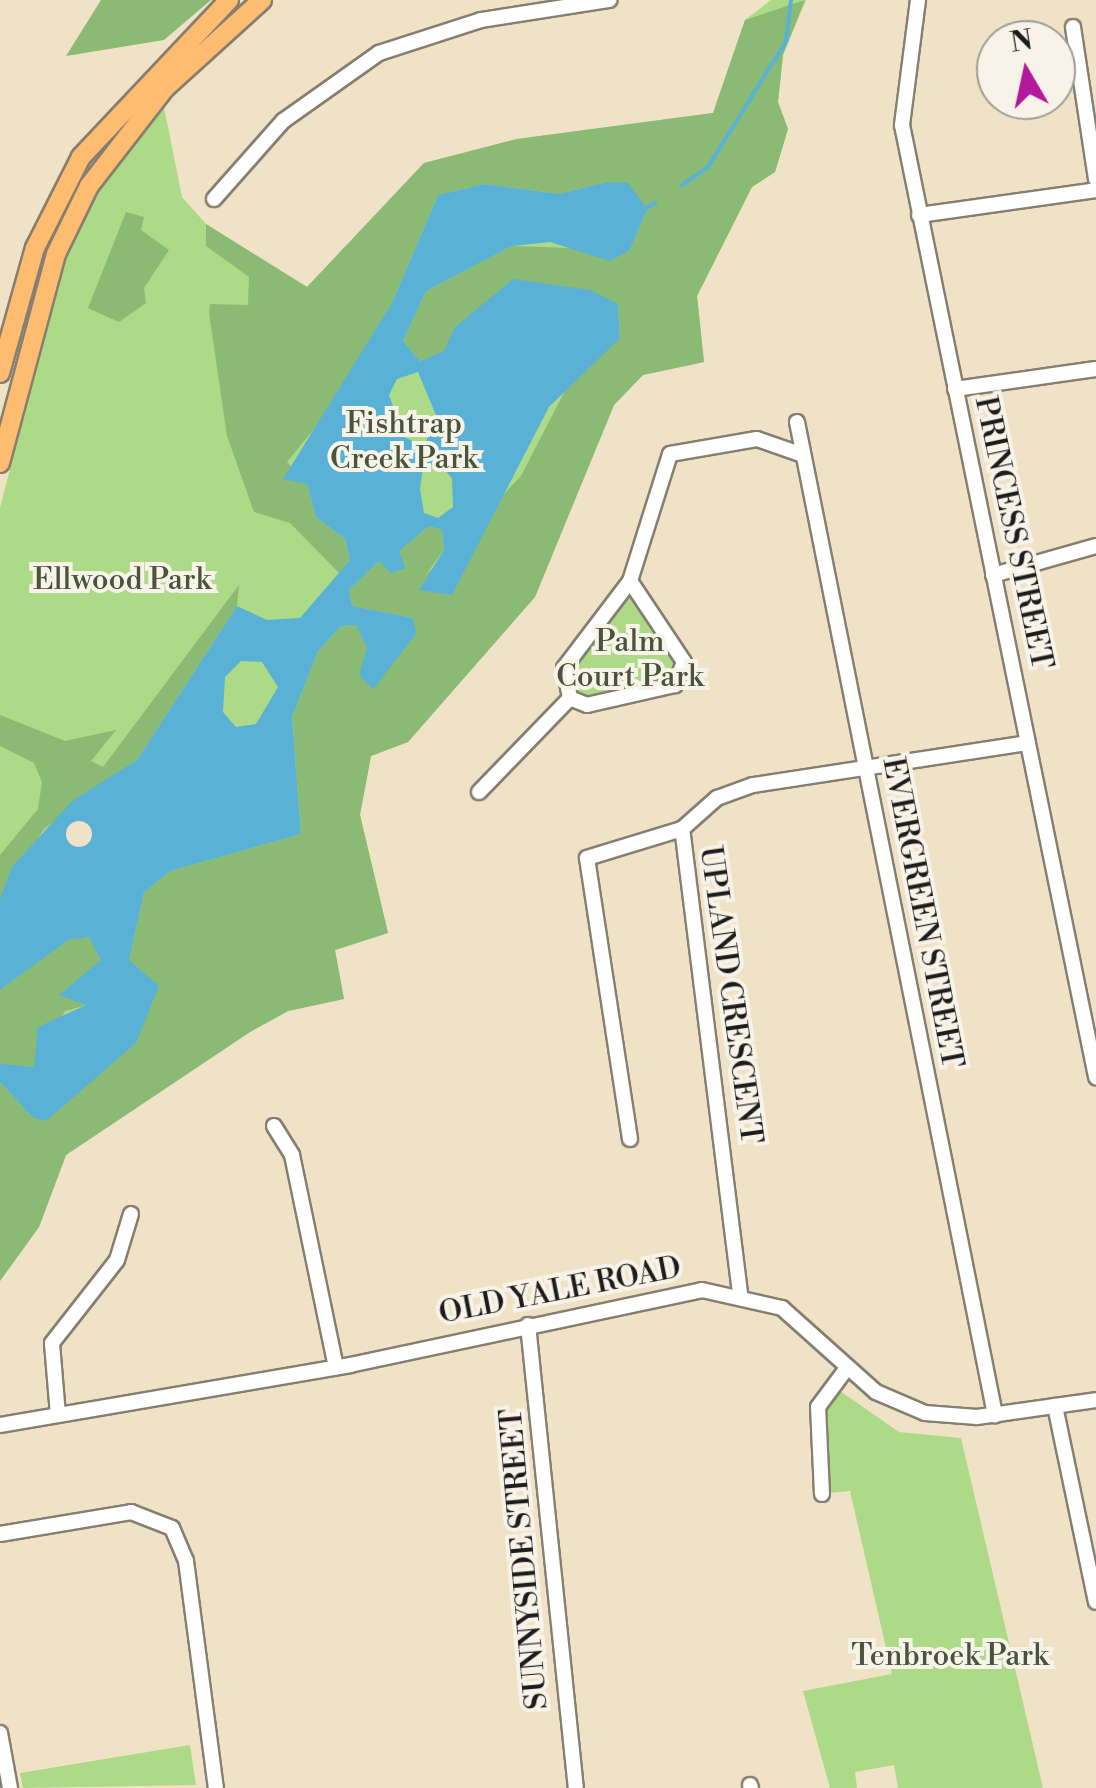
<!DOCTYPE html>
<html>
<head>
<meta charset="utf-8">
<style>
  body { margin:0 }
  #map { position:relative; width:1096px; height:1788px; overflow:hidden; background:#f0e2c6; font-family:"Libre Bodoni",serif }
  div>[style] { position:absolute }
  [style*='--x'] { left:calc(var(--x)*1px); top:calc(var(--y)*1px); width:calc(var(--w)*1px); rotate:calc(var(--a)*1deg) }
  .green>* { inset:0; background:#adda87 }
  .forest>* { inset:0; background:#8aba74 }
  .water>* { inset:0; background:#59b1d6 }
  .pier>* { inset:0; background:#f0e2c6 }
  .round { border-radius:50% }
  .stream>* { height:4px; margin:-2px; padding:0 2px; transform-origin:2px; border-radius:2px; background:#59b1d6 }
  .roads { filter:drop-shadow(2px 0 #867f71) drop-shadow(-2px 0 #867f71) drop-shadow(0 2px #867f71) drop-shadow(0 -2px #867f71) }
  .minor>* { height:14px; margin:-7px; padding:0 7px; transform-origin:7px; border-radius:7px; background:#fff }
  .major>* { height:18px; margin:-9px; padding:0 9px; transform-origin:9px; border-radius:9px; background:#febc70 }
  span { translate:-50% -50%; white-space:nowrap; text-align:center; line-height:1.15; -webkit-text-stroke:8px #f7f3e8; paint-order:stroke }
  .park-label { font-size:30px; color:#48553c }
  .street-label { font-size:30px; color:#1c1c1c }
  .north { position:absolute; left:976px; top:20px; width:100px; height:100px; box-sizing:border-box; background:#f7f3e8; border:2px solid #9f9d96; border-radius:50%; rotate:351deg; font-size:28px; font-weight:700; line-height:40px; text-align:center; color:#1c1c1c }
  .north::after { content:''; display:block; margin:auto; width:35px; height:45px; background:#b5179e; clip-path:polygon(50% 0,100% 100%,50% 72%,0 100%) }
</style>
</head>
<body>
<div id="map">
  <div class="green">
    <i style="clip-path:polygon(771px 0,806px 0,783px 55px,778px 102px,788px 129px,775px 172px,752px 187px,697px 296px,704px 362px,643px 375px,614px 405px,535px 597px,408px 742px,371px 756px,360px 815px,388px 933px,335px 950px,344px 999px,288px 1011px,250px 1032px,66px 1155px,39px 1227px,0 1281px,0 508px,62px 265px,90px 200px,164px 107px,182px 197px,206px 224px,307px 287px,424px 163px,517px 139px,713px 113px,745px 20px)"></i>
    <i style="clip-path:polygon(629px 597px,679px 664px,670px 682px,590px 698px,577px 692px,571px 671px)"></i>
    <i style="clip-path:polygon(840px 1391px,899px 1432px,961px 1438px,1043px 1788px,898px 1788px,894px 1765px,855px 1772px,857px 1788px,830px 1788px,803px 1691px,892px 1674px,850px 1491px,829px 1493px,827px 1405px)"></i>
    <i style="clip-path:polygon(190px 1745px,196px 1785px,23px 1788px,20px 1773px)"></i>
  </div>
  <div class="forest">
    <i style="clip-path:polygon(101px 0,211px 0,164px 40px,66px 56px)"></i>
    <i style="clip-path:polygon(805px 0,783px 55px,778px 102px,788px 129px,775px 172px,752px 187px,697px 296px,704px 362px,643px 375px,614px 405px,535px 597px,408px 742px,371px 756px,360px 815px,388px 933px,335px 950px,344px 999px,288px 1011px,250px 1032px,66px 1155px,39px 1227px,0 1281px,0 1082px,32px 1117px,129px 960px,144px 893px,170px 871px,301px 834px,292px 717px,318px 651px,341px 626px,356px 625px,368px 648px,413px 618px,352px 606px,349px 590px,379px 561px,406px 567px,398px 551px,429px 526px,442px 530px,444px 550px,425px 576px,521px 476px,571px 379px,620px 338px,618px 304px,561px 287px,455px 327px,445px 351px,420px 361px,403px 341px,426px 291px,512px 246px,630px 250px,647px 209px,607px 182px,559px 194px,485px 184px,438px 195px,392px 303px,337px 401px,287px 462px,307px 484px,316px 517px,345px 539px,350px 560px,339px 573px,290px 523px,254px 512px,227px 436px,209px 313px,210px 304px,248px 305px,249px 277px,206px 246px,206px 224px,307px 287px,424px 163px,517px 139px,713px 113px,745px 20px)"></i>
    <i style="clip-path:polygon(126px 212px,144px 217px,141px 230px,169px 250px,144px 288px,146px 303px,119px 322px,88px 308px)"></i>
    <i style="clip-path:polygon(239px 585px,237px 606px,137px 760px,44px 829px,0 899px,0 855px,38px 809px,42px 782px,34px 763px,0 746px,0 715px,65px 741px,116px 730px,91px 761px,103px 767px)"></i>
    <i style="clip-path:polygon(89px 937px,102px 960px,61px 995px,87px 1005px,65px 1011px,34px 1067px,0 1065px,0 990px,67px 940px)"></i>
  </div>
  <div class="water">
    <i style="clip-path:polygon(evenodd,607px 182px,628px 183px,647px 209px,630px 250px,610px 261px,550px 242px,512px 246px,426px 291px,403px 341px,420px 361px,444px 351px,455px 327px,513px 279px,590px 290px,618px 304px,620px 338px,549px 407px,452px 595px,419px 590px,444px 550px,442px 530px,429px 526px,399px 551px,406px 568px,391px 573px,379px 561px,349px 590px,352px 606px,413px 618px,416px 634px,373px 689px,359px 675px,367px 648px,356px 625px,341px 626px,318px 651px,292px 717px,301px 834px,170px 871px,144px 893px,129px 960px,159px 986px,136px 1043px,46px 1121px,32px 1117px,0 1082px,0 1064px,34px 1067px,38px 1027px,86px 1005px,59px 995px,101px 960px,89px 937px,68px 940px,0 990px,0 899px,12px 867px,72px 801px,137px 760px,237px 606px,267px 620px,300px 618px,350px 560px,345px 539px,316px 517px,307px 484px,283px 479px,392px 303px,438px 195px,485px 184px,559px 194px,607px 182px,418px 372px,438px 420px,423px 446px,404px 437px,389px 395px,397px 379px,418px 372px,607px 182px,440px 463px,452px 479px,453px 507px,438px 518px,424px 513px,420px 489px,423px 467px,440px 463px,607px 182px,241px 661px,262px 662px,278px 687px,256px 724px,236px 727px,223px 712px,225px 677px,241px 661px)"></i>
  </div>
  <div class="pier">
    <i class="round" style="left:66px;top:821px;width:26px;height:26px"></i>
  </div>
  <div class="stream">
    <i style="--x:682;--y:185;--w:32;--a:-35"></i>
    <i style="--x:708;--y:167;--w:148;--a:-58.2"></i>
    <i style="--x:786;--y:41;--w:41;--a:-83"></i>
    <i style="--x:645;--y:209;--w:12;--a:-31"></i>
  </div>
  <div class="roads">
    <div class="minor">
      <i style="--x:918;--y:0;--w:126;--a:97.3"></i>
      <i style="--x:902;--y:125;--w:972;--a:78.48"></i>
      <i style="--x:1073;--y:27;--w:154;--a:81.4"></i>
      <i style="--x:214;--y:199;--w:104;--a:-48.5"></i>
      <i style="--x:283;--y:121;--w:118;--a:-35.3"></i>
      <i style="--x:379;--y:53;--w:107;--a:-17.9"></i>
      <i style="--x:481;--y:20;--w:130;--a:-8.9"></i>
      <i style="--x:919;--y:215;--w:179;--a:-8"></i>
      <i style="--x:955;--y:389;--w:142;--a:-8.1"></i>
      <i style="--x:797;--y:422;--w:1013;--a:78.72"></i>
      <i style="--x:993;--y:575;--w:107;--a:-15.7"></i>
      <i style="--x:630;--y:581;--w:97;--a:56.3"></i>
      <i style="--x:684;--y:662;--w:25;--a:111"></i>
      <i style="--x:675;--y:685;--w:90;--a:167.2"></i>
      <i style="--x:587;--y:705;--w:18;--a:-158"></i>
      <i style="--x:570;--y:698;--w:31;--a:-101"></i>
      <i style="--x:564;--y:668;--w:109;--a:-52.8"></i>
      <i style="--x:630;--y:581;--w:133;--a:-72.5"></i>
      <i style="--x:670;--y:454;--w:88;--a:-9.8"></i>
      <i style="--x:757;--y:439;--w:46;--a:19.2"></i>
      <i style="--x:479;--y:792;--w:131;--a:-45.9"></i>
      <i style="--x:274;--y:1126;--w:34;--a:58"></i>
      <i style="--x:292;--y:1155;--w:217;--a:78.3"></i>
      <i style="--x:630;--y:1139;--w:284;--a:-98.7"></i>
      <i style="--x:587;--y:858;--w:99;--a:-17"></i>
      <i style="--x:740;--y:1293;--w:468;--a:-97.1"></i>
      <i style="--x:682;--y:829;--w:47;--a:-41.5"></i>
      <i style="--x:717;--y:798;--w:38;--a:-20"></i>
      <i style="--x:753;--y:785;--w:278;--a:-8.7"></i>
      <i style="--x:528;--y:1325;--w:465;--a:84.1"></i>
      <i style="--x:1055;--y:1406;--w:200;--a:78.2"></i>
      <i style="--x:58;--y:1415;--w:72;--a:-94.8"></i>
      <i style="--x:52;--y:1343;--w:105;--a:-51.9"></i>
      <i style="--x:117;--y:1260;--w:48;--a:-73.1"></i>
      <i style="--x:0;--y:1425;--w:355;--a:-9.7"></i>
      <i style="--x:350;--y:1365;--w:360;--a:-12"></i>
      <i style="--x:702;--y:1290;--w:82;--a:12.7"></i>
      <i style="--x:782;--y:1308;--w:126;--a:41.8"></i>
      <i style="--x:876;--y:1392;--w:53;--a:23.2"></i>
      <i style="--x:925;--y:1413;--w:52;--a:4.4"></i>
      <i style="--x:977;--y:1417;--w:120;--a:-8.1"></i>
      <i style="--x:822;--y:1494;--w:87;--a:-92.6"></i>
      <i style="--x:818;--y:1407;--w:49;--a:-53.4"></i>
      <i style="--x:0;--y:1534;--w:133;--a:-9.5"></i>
      <i style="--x:131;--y:1512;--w:44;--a:21.3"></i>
      <i style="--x:172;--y:1528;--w:36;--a:67"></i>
      <i style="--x:186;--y:1561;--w:229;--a:82.5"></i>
      <i style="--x:0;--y:1733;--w:56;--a:79.7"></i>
      <i style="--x:750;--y:1785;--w:3;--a:72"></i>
    </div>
    <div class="major">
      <i style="--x:0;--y:373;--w:130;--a:-74.4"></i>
      <i style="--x:35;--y:248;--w:102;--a:-63.2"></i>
      <i style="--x:81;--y:157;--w:216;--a:-46.7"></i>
      <i style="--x:0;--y:463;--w:216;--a:-75"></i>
      <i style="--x:56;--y:254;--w:76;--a:-64.1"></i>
      <i style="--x:89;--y:186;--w:124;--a:-52.2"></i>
      <i style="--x:165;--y:88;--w:131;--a:-42.2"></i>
    </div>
  </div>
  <div class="park-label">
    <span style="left:404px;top:441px">Fishtrap<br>Creek Park</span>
    <span style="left:122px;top:580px">Ellwood Park</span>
    <span style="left:630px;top:659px">Palm<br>Court Park</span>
    <span style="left:950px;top:1656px">Tenbroek Park</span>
  </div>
  <div class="street-label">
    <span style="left:1013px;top:533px;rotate:78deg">PRINCESS STREET</span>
    <span style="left:922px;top:913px;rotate:79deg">EVERGREEN STREET</span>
    <span style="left:730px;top:995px;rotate:82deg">UPLAND CRESCENT</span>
    <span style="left:560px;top:1291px;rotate:-11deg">OLD YALE ROAD</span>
    <span style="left:525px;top:1559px;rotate:-95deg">SUNNYSIDE STREET</span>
  </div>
  <div class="north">N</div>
</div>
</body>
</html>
